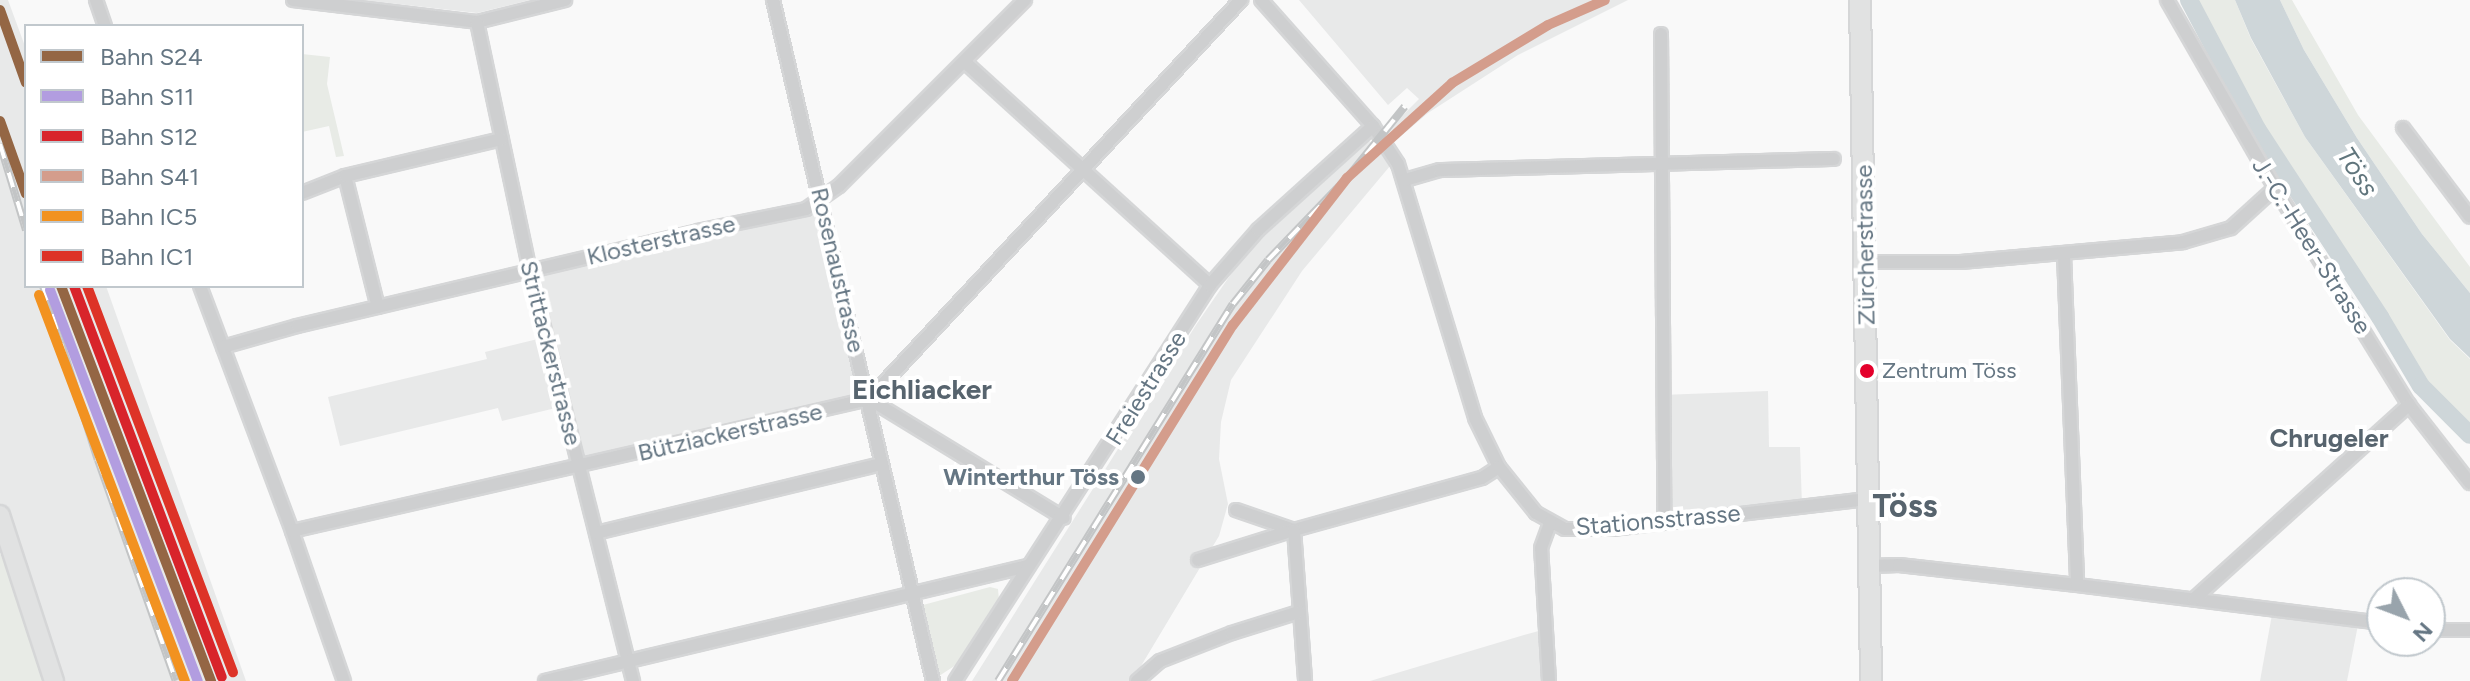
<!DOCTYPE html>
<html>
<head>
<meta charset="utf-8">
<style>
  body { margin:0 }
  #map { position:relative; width:2470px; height:681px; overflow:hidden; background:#f9f9f9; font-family:Figtree,sans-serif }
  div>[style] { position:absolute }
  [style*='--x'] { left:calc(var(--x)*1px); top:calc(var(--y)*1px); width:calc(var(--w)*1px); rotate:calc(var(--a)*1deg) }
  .built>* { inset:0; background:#e8e9e9 }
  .green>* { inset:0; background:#e8ebe6 }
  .water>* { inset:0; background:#ced6d9 }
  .canal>* { height:18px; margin:-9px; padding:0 9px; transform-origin:9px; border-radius:9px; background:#ced6d9 }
  .roads { filter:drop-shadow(2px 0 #d5d6d7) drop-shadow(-2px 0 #d5d6d7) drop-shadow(0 2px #d5d6d7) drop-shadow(0 -2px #d5d6d7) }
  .street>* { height:12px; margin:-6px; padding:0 6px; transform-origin:6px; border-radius:6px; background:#cecfd0 }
  .secondary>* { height:18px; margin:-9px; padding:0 9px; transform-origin:9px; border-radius:9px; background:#e1e2e2 }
  .primary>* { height:20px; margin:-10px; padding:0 10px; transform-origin:10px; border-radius:10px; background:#e1e2e2 }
  .rail>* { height:8px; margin-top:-4px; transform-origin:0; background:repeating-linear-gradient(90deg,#fff 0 15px,#c3c5c6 0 30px); box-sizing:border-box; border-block:2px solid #c3c5c6 }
  .rail-1>* { height:10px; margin:-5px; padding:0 5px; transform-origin:5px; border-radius:5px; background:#946644 }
  .rail-2>* { height:10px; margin:-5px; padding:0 5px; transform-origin:5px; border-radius:5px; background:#b29de0 }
  .rail-3>* { height:10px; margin:-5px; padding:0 5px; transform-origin:5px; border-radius:5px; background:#d8242b }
  .rail-4>* { height:10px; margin:-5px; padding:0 5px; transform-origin:5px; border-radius:5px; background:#d49d8c }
  .rail-5>* { height:10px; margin:-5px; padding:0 5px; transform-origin:5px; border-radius:5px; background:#f29220 }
  .rail-6>* { height:10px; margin:-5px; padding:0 5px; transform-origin:5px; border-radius:5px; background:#dd3327 }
  .dots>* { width:22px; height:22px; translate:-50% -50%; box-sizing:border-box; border:4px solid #fff; border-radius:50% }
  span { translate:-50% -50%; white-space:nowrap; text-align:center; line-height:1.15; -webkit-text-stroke:8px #fff; paint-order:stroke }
  .bus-label { font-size:22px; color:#657683 }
  .left { translate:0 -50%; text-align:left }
  .street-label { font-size:24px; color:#657683 }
  .stop-label { font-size:24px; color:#657683; font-weight:700 }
  .right { translate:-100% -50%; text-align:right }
  .water-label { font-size:26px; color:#60757c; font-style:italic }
  .neighbourhood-label { font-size:26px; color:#57646e; font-weight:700 }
  .quarter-label { font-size:28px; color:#57646e; font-weight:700 }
  .district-label { font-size:32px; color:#57646e; font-weight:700 }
  .legend { position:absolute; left:24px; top:24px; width:280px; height:264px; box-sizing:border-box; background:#fff; border:2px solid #c1c8cd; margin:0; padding:10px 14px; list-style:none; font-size:24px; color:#657683 }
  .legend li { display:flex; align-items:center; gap:16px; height:40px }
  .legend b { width:40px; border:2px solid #c1c8cd }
  .north { position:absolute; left:2366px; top:577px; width:80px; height:80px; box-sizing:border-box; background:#fff; border:2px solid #c1c8cd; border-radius:50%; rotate:132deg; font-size:22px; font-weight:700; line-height:32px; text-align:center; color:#657683 }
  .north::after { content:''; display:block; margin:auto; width:28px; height:36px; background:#99a4ac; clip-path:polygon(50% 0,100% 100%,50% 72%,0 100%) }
</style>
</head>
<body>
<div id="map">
  <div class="built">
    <i style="clip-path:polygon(0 0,8px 0,26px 49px,26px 286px,106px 286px,246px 681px,55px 681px,0 509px)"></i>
    <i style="clip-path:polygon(362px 0,530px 0,477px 13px)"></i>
    <i style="clip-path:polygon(1299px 0,1628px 0,1518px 55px,1428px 113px,1394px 142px,1385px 156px,1390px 166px,1302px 271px,1231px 380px,1221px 422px,1219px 459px,1228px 504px,1219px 536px,1132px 681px,972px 681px,1196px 325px,1242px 258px,1296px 201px,1367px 138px,1373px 145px,1419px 99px,1407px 88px,1388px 105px)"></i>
    <i style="clip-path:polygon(821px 201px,869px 399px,579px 465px,564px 406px,502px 421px,498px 408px,340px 446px,328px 397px,487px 359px,485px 352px,546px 337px,530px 271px)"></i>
    <i style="clip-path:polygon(1768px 391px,1769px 447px,1800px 447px,1802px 506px,1664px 521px,1661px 395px)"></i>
    <i style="clip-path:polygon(2273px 609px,2359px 620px,2347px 681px,2260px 681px)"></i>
    <i style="clip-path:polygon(1546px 629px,1549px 681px,1370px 681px,1524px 635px)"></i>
  </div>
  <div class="green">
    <i style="clip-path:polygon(2194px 0,2235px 0,2251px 39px,2305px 137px,2450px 340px,2470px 359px,2470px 427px,2450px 411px,2416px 366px,2353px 264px,2259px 126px)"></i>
    <i style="clip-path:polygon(2280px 0,2292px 0,2358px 115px,2470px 267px,2470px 293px,2422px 234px,2357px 138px,2304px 50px)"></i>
    <i style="clip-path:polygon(302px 54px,330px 57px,327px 84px,344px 156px,336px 157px,329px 126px,302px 132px)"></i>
    <i style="clip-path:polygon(0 553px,52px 681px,0 681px)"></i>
    <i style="clip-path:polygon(990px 587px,998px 589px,999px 600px,959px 663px,939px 676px,923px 605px)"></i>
  </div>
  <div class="water">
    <i style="clip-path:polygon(2235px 0,2280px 0,2304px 50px,2357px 138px,2422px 234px,2470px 293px,2470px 358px,2450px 339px,2305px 137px,2251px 38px)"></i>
  </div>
  <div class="canal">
    <i style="--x:2189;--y:0;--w:146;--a:62.2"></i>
    <i style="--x:2257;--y:129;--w:225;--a:56.8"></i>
    <i style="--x:2380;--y:317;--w:80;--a:59.3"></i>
    <i style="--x:2421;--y:386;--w:69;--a:45"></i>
  </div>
  <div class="roads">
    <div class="street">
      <i style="--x:96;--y:0;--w:28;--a:71"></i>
      <i style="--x:293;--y:0;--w:185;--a:6.8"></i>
      <i style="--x:477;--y:22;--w:91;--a:-14"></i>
      <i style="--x:773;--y:0;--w:700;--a:76.78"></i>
      <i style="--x:1261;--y:0;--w:169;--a:48.4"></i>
      <i style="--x:1373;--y:126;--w:45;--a:56.7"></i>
      <i style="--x:1398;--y:164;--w:265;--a:73.1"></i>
      <i style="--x:1475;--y:418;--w:55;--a:63.9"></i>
      <i style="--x:2167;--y:0;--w:217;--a:60.1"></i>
      <i style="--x:2275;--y:188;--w:255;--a:58.3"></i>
      <i style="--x:2409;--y:405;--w:99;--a:52"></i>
      <i style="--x:477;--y:22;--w:255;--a:78"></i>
      <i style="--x:530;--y:271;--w:423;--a:75.9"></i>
      <i style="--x:1661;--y:34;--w:487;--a:89.6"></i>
      <i style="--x:966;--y:63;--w:330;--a:42.3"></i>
      <i style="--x:2403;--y:128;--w:111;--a:53"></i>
      <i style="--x:345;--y:176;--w:135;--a:75.9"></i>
      <i style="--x:1405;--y:180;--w:36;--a:-16"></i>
      <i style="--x:1440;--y:170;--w:394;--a:-1.6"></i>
      <i style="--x:302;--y:193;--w:46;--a:-21.6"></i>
      <i style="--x:345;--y:176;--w:161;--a:-13.3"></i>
      <i style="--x:2064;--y:255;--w:330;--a:87.7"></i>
      <i style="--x:1866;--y:262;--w:95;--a:0"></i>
      <i style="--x:1961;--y:262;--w:223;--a:-5.1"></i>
      <i style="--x:2183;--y:242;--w:50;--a:-16.3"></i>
      <i style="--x:2231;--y:228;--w:59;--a:-42.3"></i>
      <i style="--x:200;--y:286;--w:262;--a:69.4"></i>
      <i style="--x:292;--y:531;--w:159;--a:70.9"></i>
      <i style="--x:223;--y:347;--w:77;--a:-15.8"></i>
      <i style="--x:297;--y:326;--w:412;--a:-13.3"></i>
      <i style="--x:698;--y:231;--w:110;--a:-11.5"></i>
      <i style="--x:806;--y:209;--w:40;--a:-34.9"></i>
      <i style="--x:839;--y:186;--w:263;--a:-45"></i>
      <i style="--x:869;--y:399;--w:228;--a:31.4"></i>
      <i style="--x:1236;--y:510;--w:61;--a:19"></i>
      <i style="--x:1294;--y:530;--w:195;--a:-15.5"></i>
      <i style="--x:1482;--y:478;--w:20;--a:-33"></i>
      <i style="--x:1499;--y:467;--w:59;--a:51.2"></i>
      <i style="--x:1536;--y:513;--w:33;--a:29"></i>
      <i style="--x:1565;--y:529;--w:47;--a:0"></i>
      <i style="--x:1612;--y:529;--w:257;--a:-6.7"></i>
      <i style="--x:292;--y:531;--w:592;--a:-12.89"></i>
      <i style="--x:869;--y:399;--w:546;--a:-47.01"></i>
      <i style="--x:596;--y:533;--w:294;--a:-13.6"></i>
      <i style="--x:1198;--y:560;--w:101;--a:-17.4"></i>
      <i style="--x:1294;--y:530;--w:151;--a:85.8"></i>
      <i style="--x:1869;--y:566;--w:30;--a:-2"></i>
      <i style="--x:1899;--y:565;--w:179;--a:6.4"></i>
      <i style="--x:2077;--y:585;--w:307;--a:7.1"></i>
      <i style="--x:2194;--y:599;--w:290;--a:-42.1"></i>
      <i style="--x:2430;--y:630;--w:40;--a:0"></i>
      <i style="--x:545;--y:681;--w:497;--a:-13.4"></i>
      <i style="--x:955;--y:681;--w:471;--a:-57.2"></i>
      <i style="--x:1210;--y:285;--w:73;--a:-48.9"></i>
      <i style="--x:1258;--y:230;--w:155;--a:-42.1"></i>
      <i style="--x:1137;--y:681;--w:30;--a:-41"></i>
      <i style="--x:1160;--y:661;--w:77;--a:-21.3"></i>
      <i style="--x:1232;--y:633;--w:70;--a:-17.4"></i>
      <i style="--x:1549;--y:681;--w:133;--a:-93.4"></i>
      <i style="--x:1541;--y:548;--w:27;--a:-70"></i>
    </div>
    <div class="secondary">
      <i style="--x:0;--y:515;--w:175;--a:72"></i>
    </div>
    <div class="primary">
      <i style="--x:1860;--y:0;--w:681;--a:89.07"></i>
    </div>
  </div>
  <div class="rail">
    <i style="--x:0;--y:144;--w:90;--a:73.2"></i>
    <i style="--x:43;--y:286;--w:182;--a:72.5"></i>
    <i style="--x:98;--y:460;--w:234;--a:70.6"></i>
    <i style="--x:998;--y:681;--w:444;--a:-58.1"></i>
    <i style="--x:1233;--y:304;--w:56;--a:-51.5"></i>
    <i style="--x:1268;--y:260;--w:114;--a:-46.1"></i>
    <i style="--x:1347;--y:178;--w:92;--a:-51.1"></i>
  </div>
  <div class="rail-1">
    <i style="--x:0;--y:10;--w:77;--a:70.4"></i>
    <i style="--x:0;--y:121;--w:77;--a:70.4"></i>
    <i style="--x:61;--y:286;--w:423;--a:69.2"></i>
  </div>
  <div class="rail-2">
    <i style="--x:50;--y:290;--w:418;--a:69.3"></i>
  </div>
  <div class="rail-3">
    <i style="--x:74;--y:286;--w:418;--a:69.3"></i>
  </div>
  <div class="rail-4">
    <i style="--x:1012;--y:681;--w:419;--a:-58.2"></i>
    <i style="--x:1233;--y:325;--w:186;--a:-52.2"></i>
    <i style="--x:1347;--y:178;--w:142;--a:-42.1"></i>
    <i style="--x:1452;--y:83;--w:112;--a:-31.1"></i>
    <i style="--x:1548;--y:25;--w:62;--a:-23.7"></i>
  </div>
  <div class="rail-5">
    <i style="--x:39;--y:295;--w:413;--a:69.3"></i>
  </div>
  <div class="rail-6">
    <i style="--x:87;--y:286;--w:413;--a:69.3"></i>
  </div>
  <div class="dots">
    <i style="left:1867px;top:371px;background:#e4002b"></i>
    <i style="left:1138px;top:477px;background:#657683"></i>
  </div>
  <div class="bus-label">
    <span class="left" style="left:1882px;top:371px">Zentrum Töss</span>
  </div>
  <div class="street-label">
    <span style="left:661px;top:240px;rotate:-13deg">Klosterstrasse</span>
    <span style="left:1865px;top:245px;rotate:-91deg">Zürcherstrasse</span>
    <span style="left:2312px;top:246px;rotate:58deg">J.-C.-Heer-Strasse</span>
    <span style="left:838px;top:270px;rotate:77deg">Rosenaustrasse</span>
    <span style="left:551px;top:353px;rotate:76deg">Strittackerstrasse</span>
    <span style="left:1146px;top:388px;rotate:-58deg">Freiestrasse</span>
    <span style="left:730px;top:432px;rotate:-13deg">Bütziackerstrasse</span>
    <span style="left:1658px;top:520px;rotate:-5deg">Stationsstrasse</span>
  </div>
  <div class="stop-label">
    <span class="right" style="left:1119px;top:477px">Winterthur Töss</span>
  </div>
  <div class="water-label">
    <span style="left:2357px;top:172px;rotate:57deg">Töss</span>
  </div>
  <div class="neighbourhood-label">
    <span style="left:2329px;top:439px">Chrugeler</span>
  </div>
  <div class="quarter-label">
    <span style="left:922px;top:389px">Eichliacker</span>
  </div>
  <div class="district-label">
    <span style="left:1905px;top:506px">Töss</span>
  </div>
  <ul class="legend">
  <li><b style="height:10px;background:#946644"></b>Bahn S24</li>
  <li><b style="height:10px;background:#b29de0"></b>Bahn S11</li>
  <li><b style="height:10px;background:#d8242b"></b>Bahn S12</li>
  <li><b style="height:10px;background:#d49d8c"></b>Bahn S41</li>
  <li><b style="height:10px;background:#f29220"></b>Bahn IC5</li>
  <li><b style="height:10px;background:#dd3327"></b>Bahn IC1</li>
  </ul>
  <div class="north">N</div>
</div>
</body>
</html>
